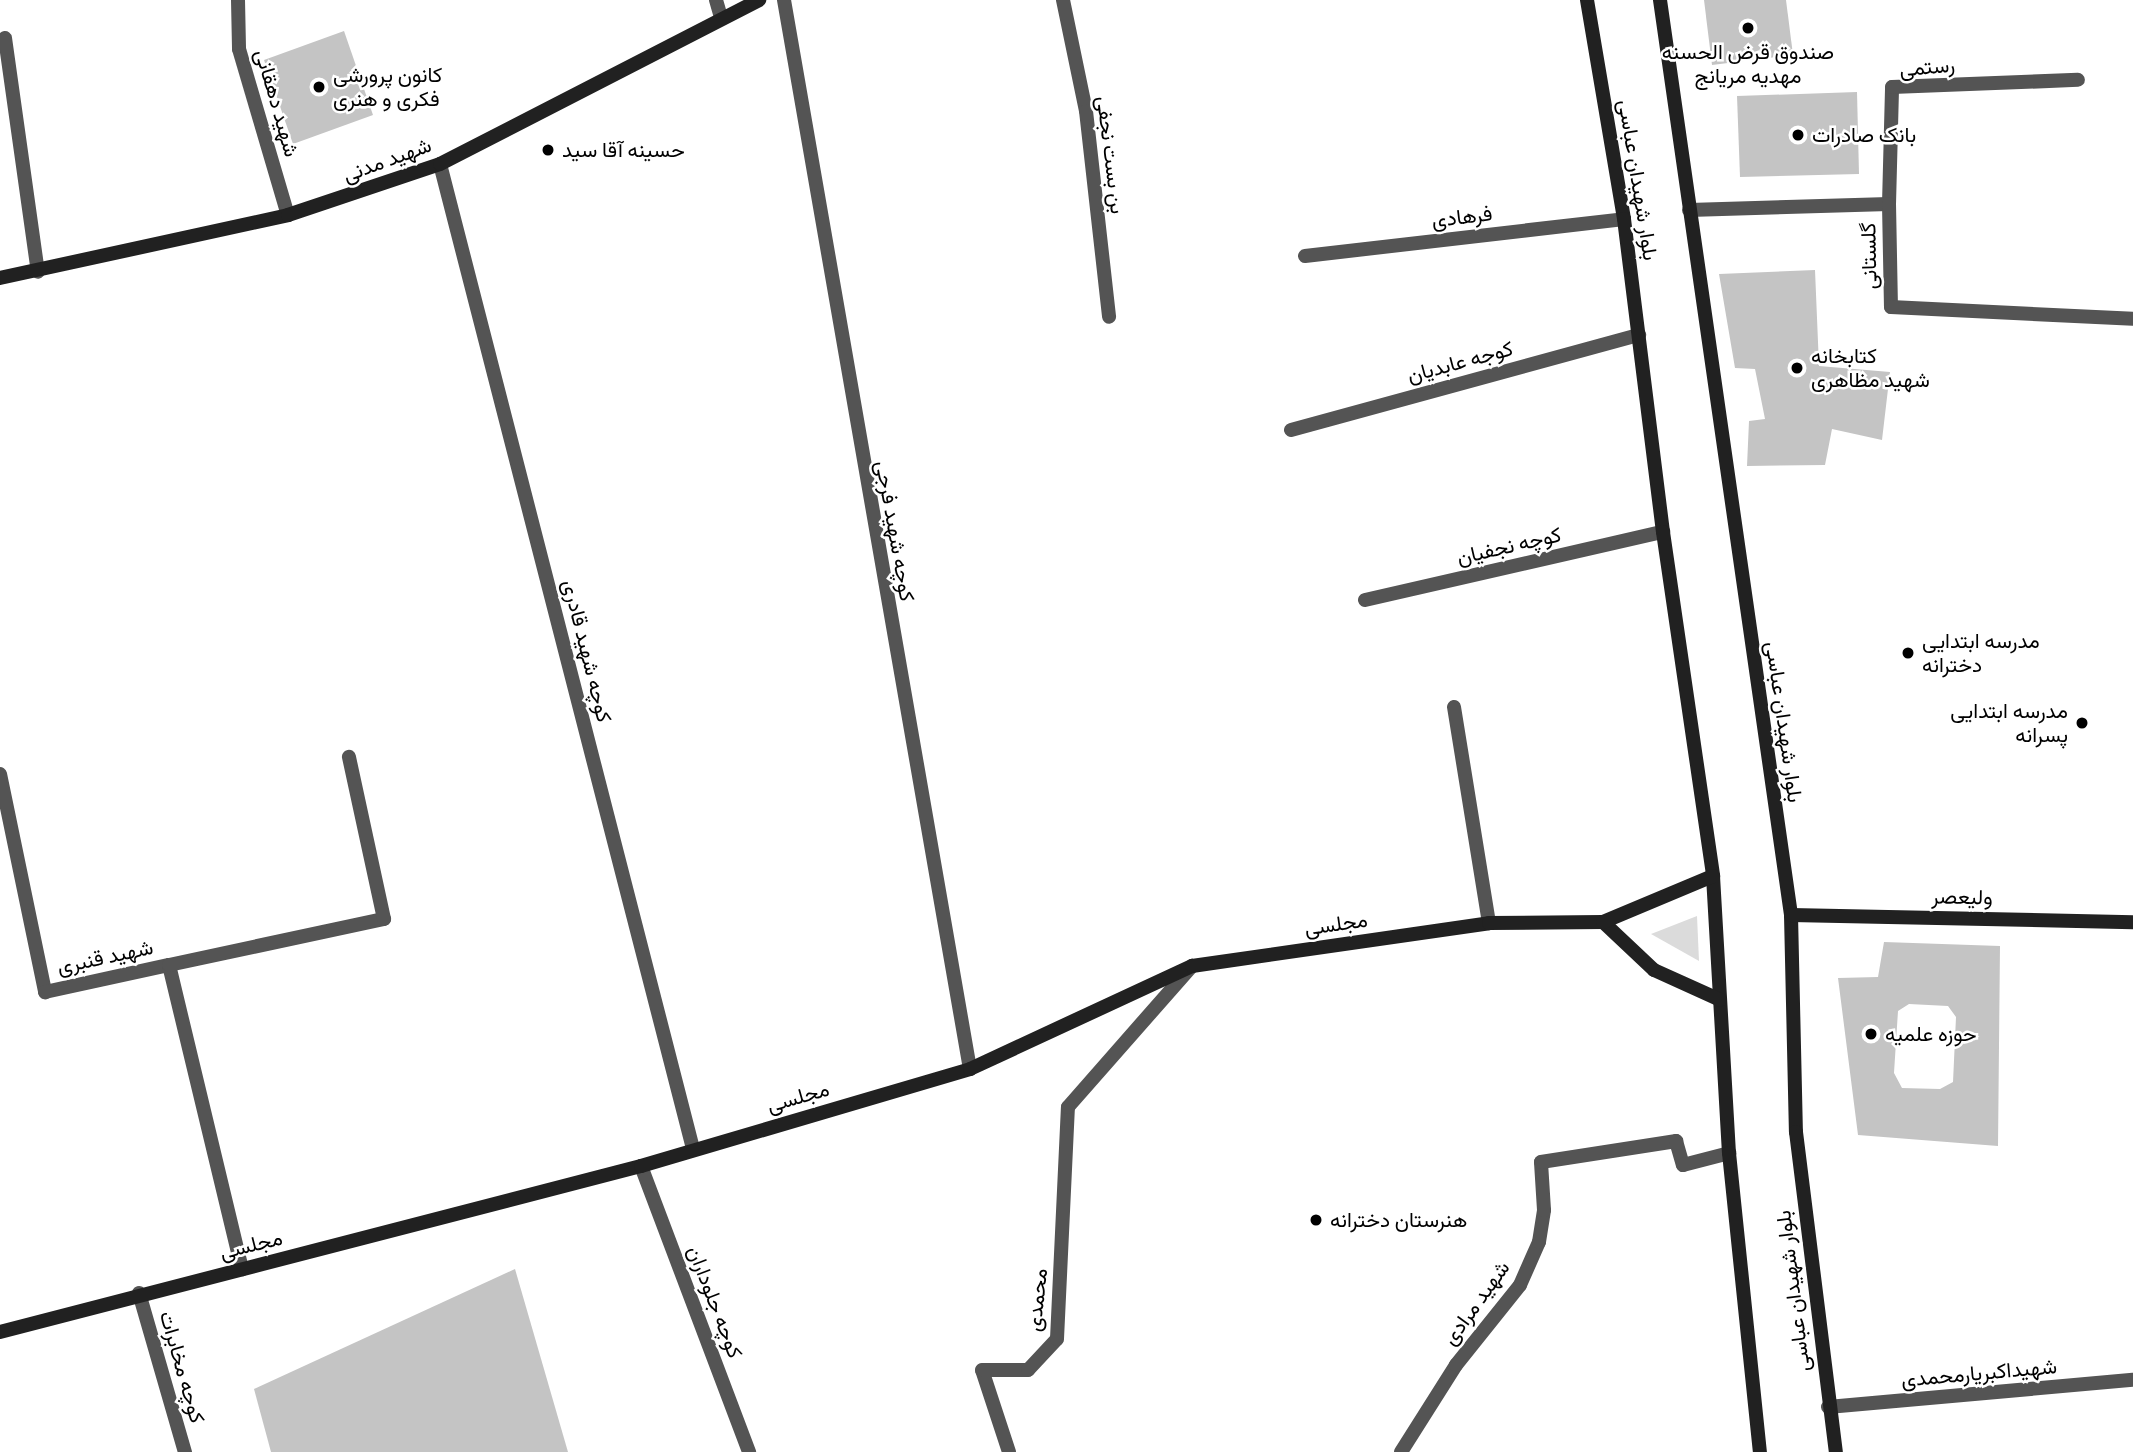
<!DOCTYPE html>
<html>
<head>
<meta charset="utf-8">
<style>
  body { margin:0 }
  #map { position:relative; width:2133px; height:1452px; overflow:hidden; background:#fff; font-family:Cabin,Vazirmatn,sans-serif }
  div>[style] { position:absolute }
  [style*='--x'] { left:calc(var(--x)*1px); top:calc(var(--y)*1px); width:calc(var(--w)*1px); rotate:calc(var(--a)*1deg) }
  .green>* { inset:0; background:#dbdbdb }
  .building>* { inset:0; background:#c4c4c4 }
  .lane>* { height:14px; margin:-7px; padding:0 7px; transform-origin:7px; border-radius:7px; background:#545454 }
  .street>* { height:14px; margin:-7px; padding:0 7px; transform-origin:7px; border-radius:7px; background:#545454 }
  .secondary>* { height:14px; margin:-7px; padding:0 7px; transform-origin:7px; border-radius:7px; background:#212121 }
  .dots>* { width:19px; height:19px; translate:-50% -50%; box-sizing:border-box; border:4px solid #fff; border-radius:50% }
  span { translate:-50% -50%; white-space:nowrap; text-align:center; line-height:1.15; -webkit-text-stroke:5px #fff; paint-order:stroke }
  .poi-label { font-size:21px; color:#000 }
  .left { translate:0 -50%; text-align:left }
  .right { translate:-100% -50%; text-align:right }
  .street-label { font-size:21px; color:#000 }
</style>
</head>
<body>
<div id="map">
  <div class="green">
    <i style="clip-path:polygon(1697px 916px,1699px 961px,1651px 934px)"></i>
  </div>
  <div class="building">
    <i style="clip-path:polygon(1704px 0,1786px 0,1793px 55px,1712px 65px)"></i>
    <i style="clip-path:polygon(344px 31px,373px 115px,293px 144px,264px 60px)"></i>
    <i style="clip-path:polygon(1857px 92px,1859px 174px,1740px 177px,1737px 96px)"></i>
    <i style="clip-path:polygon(1815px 270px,1819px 366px,1890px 372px,1882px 440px,1832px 429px,1825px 465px,1747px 466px,1749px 421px,1765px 419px,1755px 369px,1735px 368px,1719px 274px)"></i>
    <i style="clip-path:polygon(evenodd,1884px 942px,2000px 946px,1998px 1146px,1858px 1135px,1838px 978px,1878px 977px,1884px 942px,1909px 1004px,1948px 1006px,1956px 1017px,1953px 1082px,1940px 1089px,1902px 1088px,1894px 1073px,1898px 1011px,1909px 1004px)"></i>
    <i style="clip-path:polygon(515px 1269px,568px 1452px,271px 1452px,254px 1389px)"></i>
  </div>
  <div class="lane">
    <i style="--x:1291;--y:430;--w:361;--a:-15.3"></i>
  </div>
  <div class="street">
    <i style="--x:238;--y:0;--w:49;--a:88.8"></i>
    <i style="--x:239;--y:49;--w:173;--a:73.6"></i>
    <i style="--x:716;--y:0;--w:18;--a:74"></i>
    <i style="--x:784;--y:0;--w:1085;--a:80.13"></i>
    <i style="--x:1063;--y:0;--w:113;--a:78.3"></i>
    <i style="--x:1086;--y:111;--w:207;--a:83.6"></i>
    <i style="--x:5;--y:38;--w:236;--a:82"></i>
    <i style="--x:440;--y:164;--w:1017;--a:75.59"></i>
    <i style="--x:1889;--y:204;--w:117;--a:-88.5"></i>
    <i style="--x:1892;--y:87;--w:186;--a:-2.2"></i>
    <i style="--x:1689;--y:210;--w:200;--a:-1.7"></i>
    <i style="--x:1889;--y:204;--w:103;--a:88.9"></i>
    <i style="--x:1891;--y:307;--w:242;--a:2.8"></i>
    <i style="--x:1305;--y:256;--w:321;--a:-6.6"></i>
    <i style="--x:1365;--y:600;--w:306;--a:-12.9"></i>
    <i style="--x:1454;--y:707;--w:219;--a:80.8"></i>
    <i style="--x:0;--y:774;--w:223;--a:78.3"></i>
    <i style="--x:45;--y:992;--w:127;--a:-12.3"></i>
    <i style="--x:169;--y:965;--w:313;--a:76.5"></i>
    <i style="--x:169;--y:965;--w:220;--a:-12.1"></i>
    <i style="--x:384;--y:919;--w:166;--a:-102.2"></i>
    <i style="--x:641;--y:1166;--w:306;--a:69.3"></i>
    <i style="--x:139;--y:1293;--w:166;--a:73.9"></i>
    <i style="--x:1828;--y:1407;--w:306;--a:-5.1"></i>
    <i style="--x:1009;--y:1452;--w:86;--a:-108.2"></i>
    <i style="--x:982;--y:1370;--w:46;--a:0"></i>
    <i style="--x:1028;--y:1370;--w:42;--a:-46.9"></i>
    <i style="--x:1057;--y:1339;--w:232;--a:-87.3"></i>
    <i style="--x:1068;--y:1107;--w:188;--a:-48.7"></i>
    <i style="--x:1401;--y:1452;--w:103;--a:-57.7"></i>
    <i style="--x:1456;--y:1365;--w:102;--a:-51.3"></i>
    <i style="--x:1520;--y:1285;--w:47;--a:-66.2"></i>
    <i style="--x:1539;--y:1242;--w:32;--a:-81"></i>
    <i style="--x:1544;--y:1210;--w:48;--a:-93.6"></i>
    <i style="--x:1541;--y:1162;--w:137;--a:-8.8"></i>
    <i style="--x:1676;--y:1141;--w:25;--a:74"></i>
    <i style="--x:1683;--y:1165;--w:48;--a:-14.6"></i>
  </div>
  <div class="secondary">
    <i style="--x:1587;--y:0;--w:222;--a:80.4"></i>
    <i style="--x:1624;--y:219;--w:315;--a:82.9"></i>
    <i style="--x:1663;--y:532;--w:348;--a:81.7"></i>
    <i style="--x:1713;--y:876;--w:277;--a:86.7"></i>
    <i style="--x:1729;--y:1153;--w:301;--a:84.1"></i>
    <i style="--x:1660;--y:0;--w:924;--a:81.85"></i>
    <i style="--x:1791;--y:915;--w:217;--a:88.7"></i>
    <i style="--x:1796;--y:1132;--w:322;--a:82.9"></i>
    <i style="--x:0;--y:278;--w:295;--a:-12.3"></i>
    <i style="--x:288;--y:215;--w:160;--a:-18.5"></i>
    <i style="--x:440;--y:164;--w:359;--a:-27.2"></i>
    <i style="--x:1791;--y:915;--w:342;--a:1.2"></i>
    <i style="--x:1603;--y:922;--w:70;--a:43.3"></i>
    <i style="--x:1654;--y:970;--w:72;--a:24.4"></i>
    <i style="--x:0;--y:1332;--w:662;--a:-14.52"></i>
    <i style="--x:641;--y:1166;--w:343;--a:-16.4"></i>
    <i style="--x:970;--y:1069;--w:245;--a:-24.9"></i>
    <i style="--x:1192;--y:966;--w:300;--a:-8.2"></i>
    <i style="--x:1489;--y:923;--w:114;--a:-0.5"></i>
    <i style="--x:1603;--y:922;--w:119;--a:-22.7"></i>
  </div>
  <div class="dots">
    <i style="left:1748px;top:28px;background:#000"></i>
    <i style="left:319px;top:87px;background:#000"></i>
    <i style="left:1798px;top:135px;background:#000"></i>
    <i style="left:548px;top:150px;background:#000"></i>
    <i style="left:1797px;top:368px;background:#000"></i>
    <i style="left:1908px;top:653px;background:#000"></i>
    <i style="left:2082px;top:723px;background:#000"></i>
    <i style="left:1871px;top:1034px;background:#000"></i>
    <i style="left:1316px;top:1220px;background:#000"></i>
  </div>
  <div class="poi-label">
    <span style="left:1748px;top:64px">صندوق قرض الحسنه<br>مهدیه مریانج</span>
    <span class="left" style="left:333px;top:87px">کانون پرورشی<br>فکری و هنری</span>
    <span class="left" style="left:1812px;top:135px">بانک صادرات</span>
    <span class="left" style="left:562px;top:150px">حسینه آقا سید</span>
    <span class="left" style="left:1811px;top:368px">کتابخانه<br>شهید مظاهری</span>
    <span class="left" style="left:1922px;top:653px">مدرسه ابتدایی<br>دخترانه</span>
    <span class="right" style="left:2068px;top:723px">مدرسه ابتدایی<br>پسرانه</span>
    <span class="left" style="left:1885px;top:1034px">حوزه علمیه</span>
    <span class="left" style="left:1330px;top:1220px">هنرستان دخترانه</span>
  </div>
  <div class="street-label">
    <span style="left:1927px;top:67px;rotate:-5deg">رستمی</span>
    <span style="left:277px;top:103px;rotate:74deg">شهید دهقانی</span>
    <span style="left:1111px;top:155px;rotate:83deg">بن بست نجفی</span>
    <span style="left:387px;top:160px;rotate:-20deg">شهید مدنی</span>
    <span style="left:1638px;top:180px;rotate:81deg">بلوار شهیدان عباسی</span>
    <span style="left:1462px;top:217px;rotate:-7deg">فرهادی</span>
    <span style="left:1869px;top:256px;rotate:-91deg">گلستانی</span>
    <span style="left:1460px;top:362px;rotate:-15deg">کوجه عابدیان</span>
    <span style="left:895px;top:531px;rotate:80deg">کوچه شهید فرجی</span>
    <span style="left:1509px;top:546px;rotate:-13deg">کوچه نجفیان</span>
    <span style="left:587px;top:651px;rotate:76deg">کوچه شهید قادری</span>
    <span style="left:1784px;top:722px;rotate:82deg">بلوار شهیدان عباسی</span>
    <span style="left:1962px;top:897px;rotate:1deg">ولیعصر</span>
    <span style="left:1336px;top:924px;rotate:-8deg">مجلسی</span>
    <span style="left:105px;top:957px;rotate:-12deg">شهید قنبری</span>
    <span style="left:798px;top:1097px;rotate:-16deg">مجلسی</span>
    <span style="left:251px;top:1245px;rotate:-14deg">مجلسی</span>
    <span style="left:1793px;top:1291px;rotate:-97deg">بلوار شهیدان عباسی</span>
    <span style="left:1037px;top:1300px;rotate:-84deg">محمدی</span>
    <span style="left:715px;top:1302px;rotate:69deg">کوچه جلوداران</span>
    <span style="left:1476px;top:1303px;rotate:-54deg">شهید مرادی</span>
    <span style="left:182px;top:1367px;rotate:74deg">کوچه مخابرات</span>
    <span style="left:1979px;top:1373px;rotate:-5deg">شهیداکبریارمحمدی</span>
  </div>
</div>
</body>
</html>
